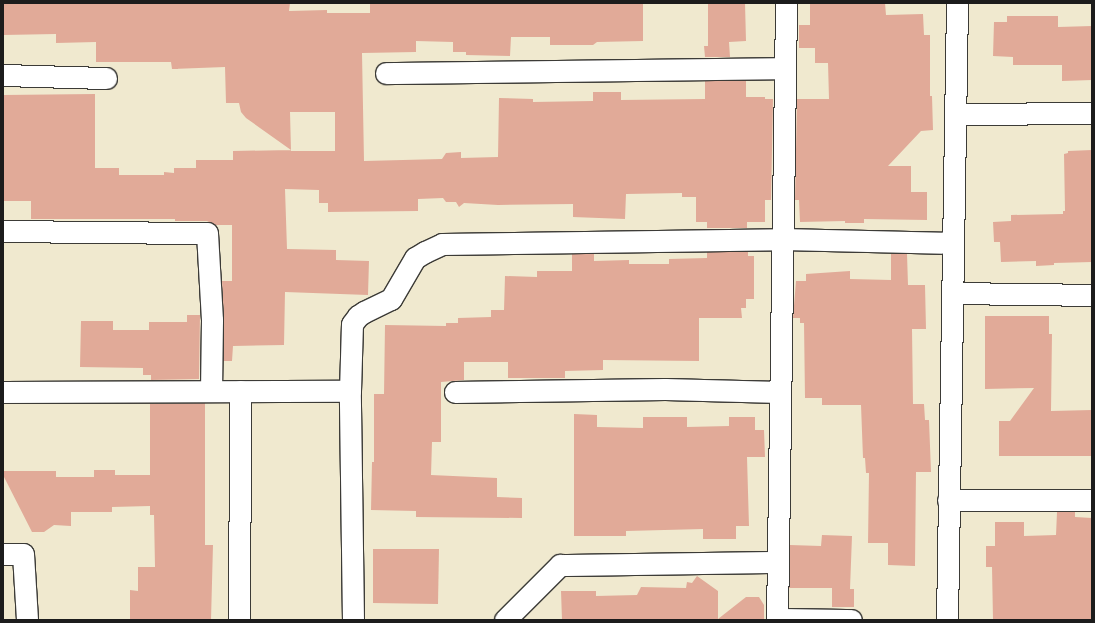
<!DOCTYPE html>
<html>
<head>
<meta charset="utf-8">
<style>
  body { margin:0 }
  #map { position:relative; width:1095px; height:623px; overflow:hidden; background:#f0e9cf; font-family:Alegreya,serif }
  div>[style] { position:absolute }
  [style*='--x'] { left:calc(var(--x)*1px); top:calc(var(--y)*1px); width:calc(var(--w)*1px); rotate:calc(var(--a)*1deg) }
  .building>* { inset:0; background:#e1aa98 }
  .roads { filter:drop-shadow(1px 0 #3c3b37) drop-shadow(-1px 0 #3c3b37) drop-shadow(0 1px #3c3b37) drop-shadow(0 -1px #3c3b37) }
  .minor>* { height:21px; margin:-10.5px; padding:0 10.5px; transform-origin:10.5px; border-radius:10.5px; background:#fff }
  span { translate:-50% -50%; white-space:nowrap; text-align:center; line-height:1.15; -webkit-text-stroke:3px #fdfcf7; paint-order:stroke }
  .frame { position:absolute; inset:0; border:4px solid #1c1c1c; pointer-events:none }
</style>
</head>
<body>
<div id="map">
  <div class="building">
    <i style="clip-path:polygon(evenodd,3px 3px,290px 3px,289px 11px,327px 10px,327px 13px,370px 13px,370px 3px,643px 3px,643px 41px,597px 42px,593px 45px,550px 45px,550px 37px,511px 37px,510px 56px,466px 55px,466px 52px,453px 52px,453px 42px,416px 41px,416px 52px,362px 53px,364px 161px,442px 159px,446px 153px,461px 152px,461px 158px,498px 157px,499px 98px,533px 99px,533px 102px,593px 101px,593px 92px,621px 92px,621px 100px,705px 99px,705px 81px,746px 80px,746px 97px,765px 97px,765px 99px,773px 99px,771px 200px,765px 200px,765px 222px,747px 222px,747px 228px,707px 228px,707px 222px,696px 222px,696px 197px,682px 197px,682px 193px,626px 194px,625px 219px,573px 217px,573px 204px,498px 205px,464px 203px,459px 207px,456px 202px,446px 202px,443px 198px,418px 199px,418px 211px,328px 212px,328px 203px,319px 203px,319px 190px,285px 189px,287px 249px,336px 250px,336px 260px,369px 261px,368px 295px,285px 292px,284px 345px,233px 346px,232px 361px,223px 361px,224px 320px,222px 281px,232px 281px,232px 225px,215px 225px,207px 221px,175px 221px,175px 219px,31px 219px,31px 201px,3px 201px,3px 95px,95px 94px,95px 168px,119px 168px,119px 175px,164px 175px,164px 172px,174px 173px,174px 168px,196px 168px,196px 160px,233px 160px,233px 151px,291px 150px,246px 118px,241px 112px,239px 103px,226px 103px,225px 67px,172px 69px,171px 62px,96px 62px,96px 42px,56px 43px,56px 34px,3px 35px,3px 3px,290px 112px,335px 112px,335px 151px,291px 151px,290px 112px)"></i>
    <i style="clip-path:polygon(708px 3px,745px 3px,746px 41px,729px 42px,730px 57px,705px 57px,704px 46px,708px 46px)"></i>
    <i style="clip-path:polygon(810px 3px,885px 3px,886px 15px,923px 14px,924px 35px,930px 35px,930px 96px,932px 96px,933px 130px,921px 131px,888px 166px,911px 166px,911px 192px,927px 192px,927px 220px,864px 219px,864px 223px,845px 223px,845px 221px,800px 222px,799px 200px,795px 200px,797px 99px,829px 99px,828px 63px,815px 63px,815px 48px,799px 48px,799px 25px,810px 25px)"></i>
    <i style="clip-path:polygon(1007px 16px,1058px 16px,1058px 27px,1092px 26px,1092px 80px,1062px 81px,1062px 65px,1013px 65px,1013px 57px,993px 56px,994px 22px,1007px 22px)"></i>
    <i style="clip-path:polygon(1092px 150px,1092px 262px,1054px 263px,1054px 265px,1036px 266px,1036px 261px,1001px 262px,1000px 242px,994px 242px,993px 222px,1011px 221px,1011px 215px,1063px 214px,1063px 211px,1065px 211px,1064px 154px,1068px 153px,1068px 151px)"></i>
    <i style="clip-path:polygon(707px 252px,748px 252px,748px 256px,754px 256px,754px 299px,746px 299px,746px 308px,741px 308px,742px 318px,699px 318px,699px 361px,603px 360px,603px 370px,565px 371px,565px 378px,508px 378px,508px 362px,464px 362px,464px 380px,441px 382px,441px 442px,432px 442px,431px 475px,497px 478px,497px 497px,522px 498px,522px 518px,416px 517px,416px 511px,371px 510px,372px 462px,374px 462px,374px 394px,384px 394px,385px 325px,446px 326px,446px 323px,458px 323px,458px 318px,491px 317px,491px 310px,504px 310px,505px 276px,537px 277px,537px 271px,572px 271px,572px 254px,594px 254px,594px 261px,629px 260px,629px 264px,669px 264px,669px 259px,707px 258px)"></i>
    <i style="clip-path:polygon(891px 254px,907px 254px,908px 285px,925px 285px,926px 329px,912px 329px,913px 404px,924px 404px,925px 420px,929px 420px,931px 472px,916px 472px,915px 566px,888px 565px,888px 543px,868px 543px,869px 473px,866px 473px,865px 458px,863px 458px,861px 405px,822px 405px,822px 398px,805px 398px,804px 323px,800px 323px,800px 318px,793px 318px,796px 281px,806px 281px,806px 274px,850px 271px,850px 279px,891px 280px)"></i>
    <i style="clip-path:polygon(187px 315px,200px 315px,199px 379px,151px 380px,151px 375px,143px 375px,143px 368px,80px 367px,81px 321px,113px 321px,113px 330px,149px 330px,149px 322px,187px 322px)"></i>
    <i style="clip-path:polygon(985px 316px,1049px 316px,1049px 334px,1052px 334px,1051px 411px,1092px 410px,1092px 456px,999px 456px,999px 421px,1010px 421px,1034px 388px,985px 389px)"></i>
    <i style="clip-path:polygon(205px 403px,205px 545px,213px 545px,211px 620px,130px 620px,130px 590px,138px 591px,138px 567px,155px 567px,154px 515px,150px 515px,150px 506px,112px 507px,112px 512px,71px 512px,71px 526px,54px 525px,44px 532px,32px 532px,3px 475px,3px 471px,56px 471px,56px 477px,94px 477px,94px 470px,115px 470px,115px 475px,150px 475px,150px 404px)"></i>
    <i style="clip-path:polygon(574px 414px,597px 415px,597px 427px,643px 428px,643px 417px,687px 417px,687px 427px,729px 426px,729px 417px,755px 417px,755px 430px,764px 430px,765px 457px,747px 457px,749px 526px,736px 526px,736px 539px,703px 539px,703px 529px,626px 531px,626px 536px,574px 536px)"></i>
    <i style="clip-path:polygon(1057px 512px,1075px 512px,1075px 517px,1092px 518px,1092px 620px,993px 620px,992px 567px,986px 567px,986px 546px,995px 546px,995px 522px,1024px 522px,1024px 536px,1056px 535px)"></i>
    <i style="clip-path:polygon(822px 535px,852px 536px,850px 589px,854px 589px,854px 607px,832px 607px,832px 588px,789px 588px,790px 545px,821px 546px)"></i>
    <i style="clip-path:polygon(373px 549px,439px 549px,438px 604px,373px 603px)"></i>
    <i style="clip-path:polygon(697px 576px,718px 591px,718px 619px,746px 597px,759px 597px,764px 605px,764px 620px,562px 620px,561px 591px,596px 591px,596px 596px,637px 595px,641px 587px,686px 588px,687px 582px,692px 583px)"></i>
  </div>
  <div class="roads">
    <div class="minor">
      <i style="--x:386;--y:73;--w:399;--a:-0.7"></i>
      <i style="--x:3;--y:75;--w:103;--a:1.7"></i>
      <i style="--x:956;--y:114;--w:136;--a:-0.4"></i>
      <i style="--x:3;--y:231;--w:204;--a:0.6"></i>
      <i style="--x:207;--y:233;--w:87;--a:86.7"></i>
      <i style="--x:212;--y:320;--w:71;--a:90.8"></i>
      <i style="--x:953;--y:293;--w:139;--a:0.8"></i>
      <i style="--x:3;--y:392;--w:347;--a:-0.2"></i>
      <i style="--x:455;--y:392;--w:210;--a:-0.8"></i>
      <i style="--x:665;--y:389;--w:115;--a:1.5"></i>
      <i style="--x:948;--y:500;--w:144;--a:0"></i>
      <i style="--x:3;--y:554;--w:20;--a:0"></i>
      <i style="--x:23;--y:554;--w:66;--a:86.5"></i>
      <i style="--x:777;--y:619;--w:74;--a:0.8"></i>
      <i style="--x:239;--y:620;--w:229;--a:-89.7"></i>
      <i style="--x:353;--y:620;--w:229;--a:-90.8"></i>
      <i style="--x:350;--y:391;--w:67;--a:-88.3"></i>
      <i style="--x:352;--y:324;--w:10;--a:-53"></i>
      <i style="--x:358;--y:316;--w:7;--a:-34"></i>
      <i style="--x:364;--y:312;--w:30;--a:-26"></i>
      <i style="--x:391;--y:299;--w:48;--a:-59.7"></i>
      <i style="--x:415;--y:258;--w:12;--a:-31"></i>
      <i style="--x:425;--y:252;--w:19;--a:-25"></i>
      <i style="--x:442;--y:244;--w:340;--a:-0.8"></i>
      <i style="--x:782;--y:239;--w:171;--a:1.3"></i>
      <i style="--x:505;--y:620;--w:78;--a:-45"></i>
      <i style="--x:560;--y:565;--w:217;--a:-0.8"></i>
      <i style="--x:777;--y:620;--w:617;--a:-89.16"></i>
      <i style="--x:947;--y:620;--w:617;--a:-89.07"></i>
    </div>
  </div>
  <div class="frame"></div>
</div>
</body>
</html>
